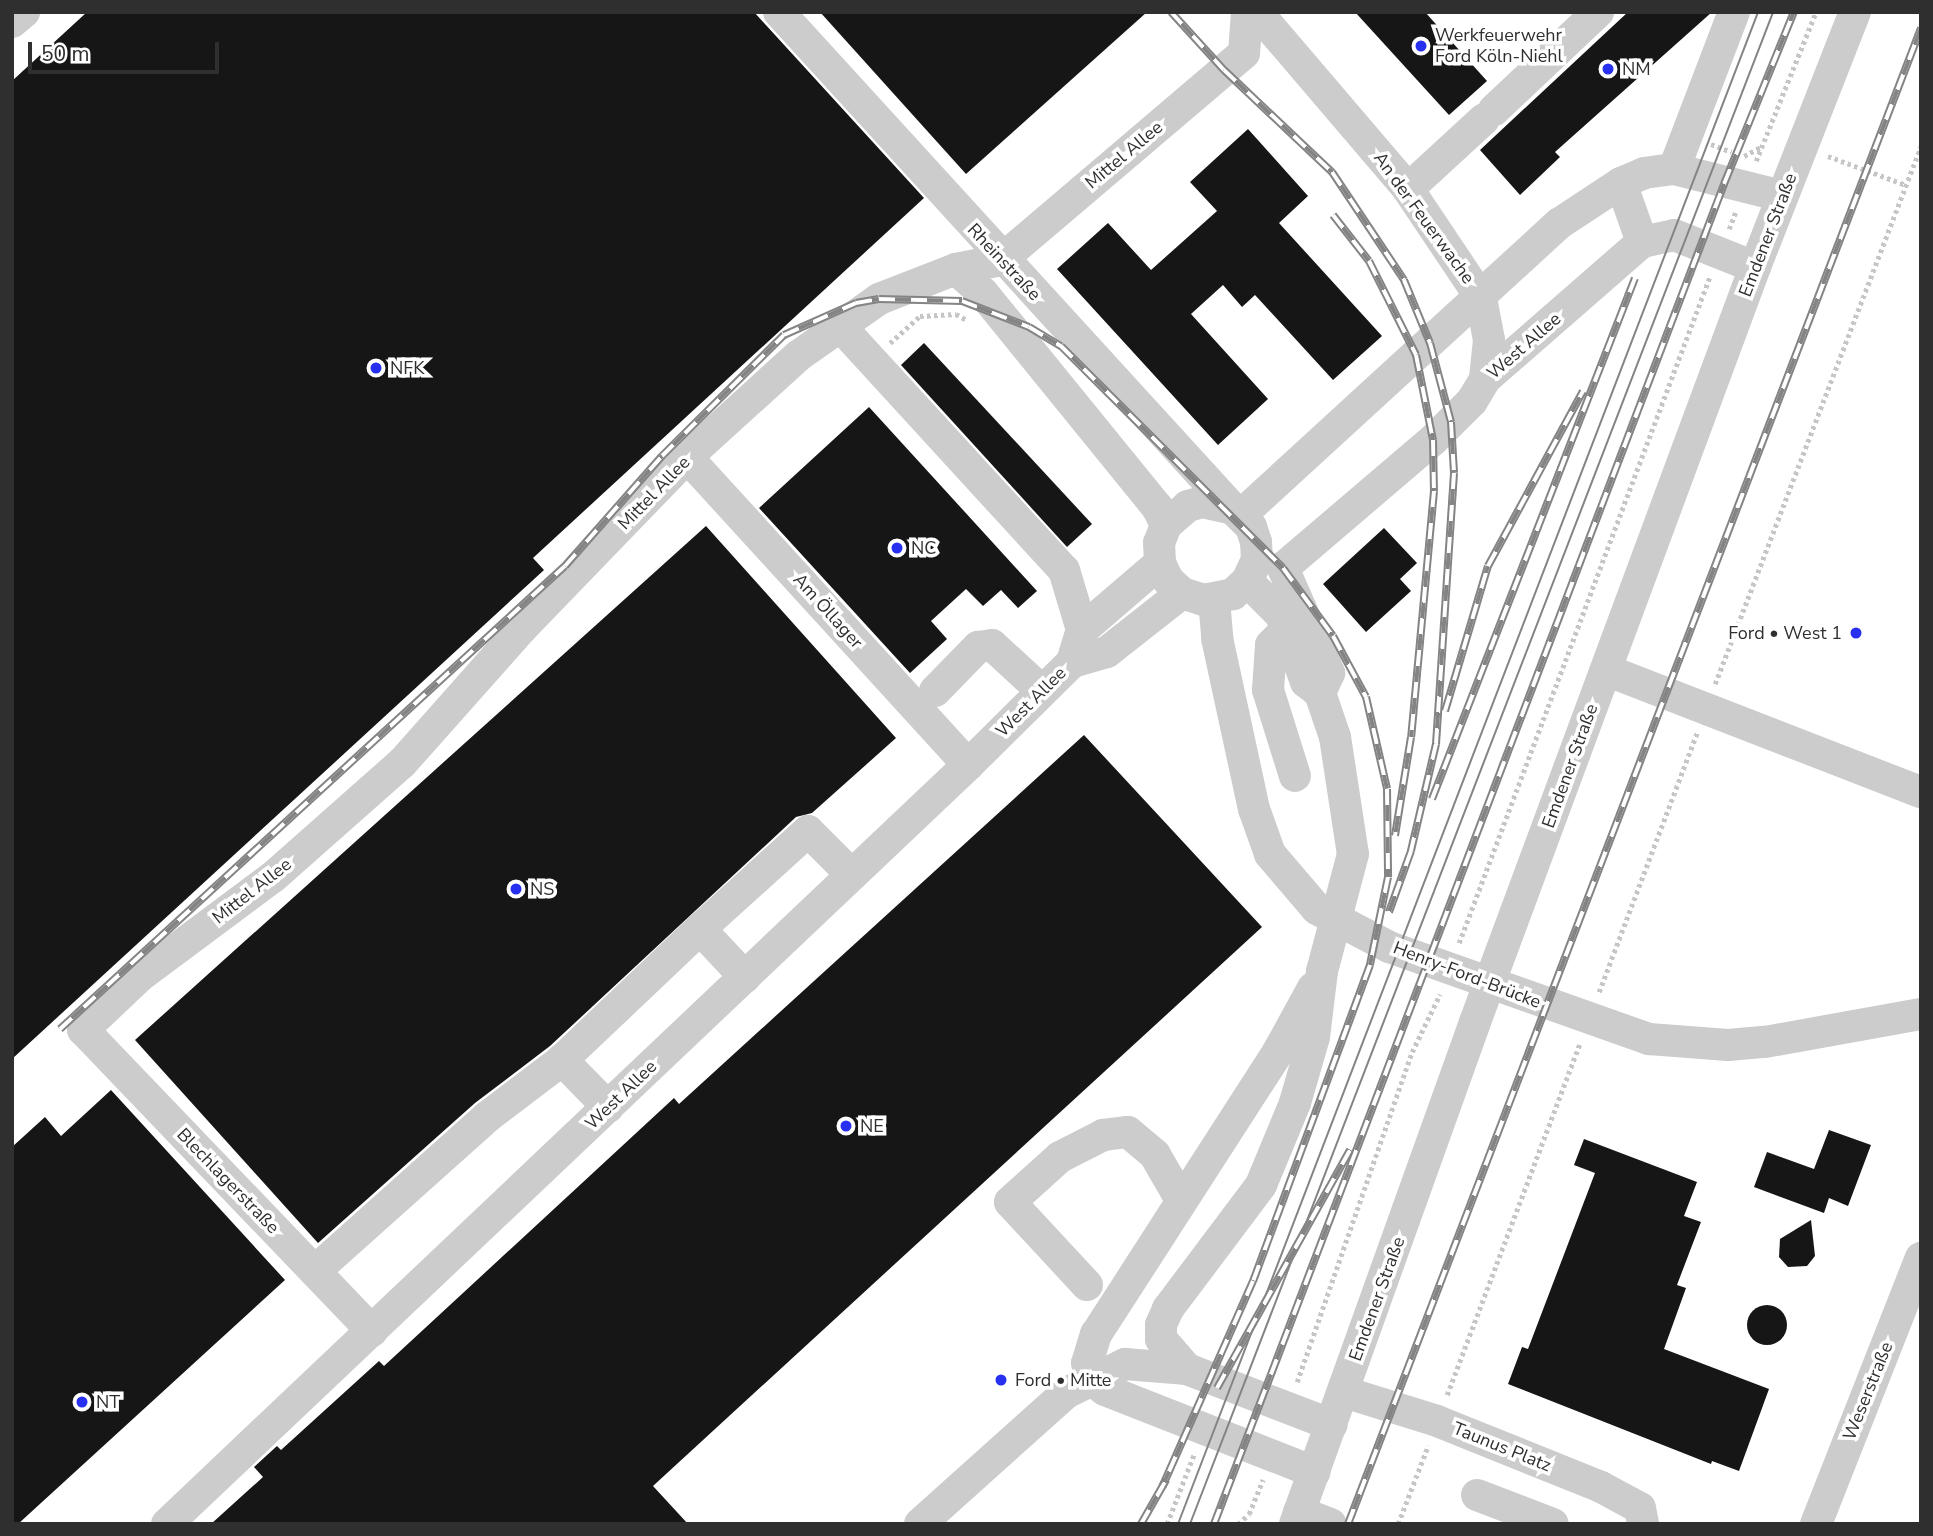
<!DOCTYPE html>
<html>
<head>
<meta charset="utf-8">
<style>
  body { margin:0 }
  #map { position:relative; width:1933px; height:1536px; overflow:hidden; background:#fff; font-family:"Nunito Sans",sans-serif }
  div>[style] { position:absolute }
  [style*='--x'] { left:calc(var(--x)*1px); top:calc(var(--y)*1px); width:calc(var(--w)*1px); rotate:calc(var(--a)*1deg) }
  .building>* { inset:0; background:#161616 }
  .round { border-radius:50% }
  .path>* { height:4.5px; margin-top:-2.25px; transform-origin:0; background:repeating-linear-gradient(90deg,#c6c6c6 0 3.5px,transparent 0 7px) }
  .minor>* { height:32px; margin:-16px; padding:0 16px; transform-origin:16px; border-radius:16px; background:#ccc }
  .tram>* { height:2px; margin:-1px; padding:0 1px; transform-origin:1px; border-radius:1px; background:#848484 }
  .rail>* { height:8px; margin-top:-4px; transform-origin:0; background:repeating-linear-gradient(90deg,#fff 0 16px,#848484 0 32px); box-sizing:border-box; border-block:2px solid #848484 }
  .dots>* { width:19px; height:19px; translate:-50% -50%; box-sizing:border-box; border:4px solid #fff; border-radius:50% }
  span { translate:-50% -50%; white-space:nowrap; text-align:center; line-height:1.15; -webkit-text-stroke:7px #fff; paint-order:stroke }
  .poi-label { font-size:18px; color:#2f2f2f }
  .left { translate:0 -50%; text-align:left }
  .right { translate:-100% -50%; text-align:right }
  .street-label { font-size:18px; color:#2f2f2f }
  .frame { position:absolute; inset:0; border:14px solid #2f2f2f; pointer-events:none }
  .scale { position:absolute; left:28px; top:42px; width:191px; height:32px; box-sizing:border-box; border:4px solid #2f2f2f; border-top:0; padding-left:9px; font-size:21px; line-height:24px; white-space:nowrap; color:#2f2f2f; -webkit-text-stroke:5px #fff; paint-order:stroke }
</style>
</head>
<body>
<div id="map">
  <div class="building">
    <i style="clip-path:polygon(87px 12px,754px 12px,924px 198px,533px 558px,544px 570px,12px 1059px,12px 81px)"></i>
    <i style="clip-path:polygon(820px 12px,1147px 12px,966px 174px)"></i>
    <i style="clip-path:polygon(1355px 12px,1425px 12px,1487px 81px,1449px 115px)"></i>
    <i style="clip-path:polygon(1628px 12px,1712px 12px,1555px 152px,1560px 157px,1520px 195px,1480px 150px)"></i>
    <i style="clip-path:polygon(1248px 129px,1308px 196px,1279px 223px,1382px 336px,1333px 380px,1255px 295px,1242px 307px,1223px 285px,1191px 314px,1268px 399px,1218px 445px,1057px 269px,1108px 223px,1151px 270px,1217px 211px,1190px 182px)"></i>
    <i style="clip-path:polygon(924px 343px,1092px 524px,1067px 547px,901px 365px)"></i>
    <i style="clip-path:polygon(869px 407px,1037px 591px,1018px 608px,1001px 590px,983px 606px,966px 589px,931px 621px,947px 639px,910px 673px,759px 508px)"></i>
    <i style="clip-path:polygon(706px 526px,896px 738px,812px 813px,796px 817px,550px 1046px,475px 1103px,318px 1243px,135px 1040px)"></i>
    <i style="clip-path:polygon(1384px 528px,1417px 563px,1400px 579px,1411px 591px,1366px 632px,1323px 584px)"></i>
    <i style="clip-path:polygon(1084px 735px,1262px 927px,653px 1486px,688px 1524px,211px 1524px,263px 1477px,254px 1467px,277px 1446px,281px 1450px,379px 1361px,384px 1366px,674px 1098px,679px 1104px)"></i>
    <i style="clip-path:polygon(111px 1090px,285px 1280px,18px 1524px,12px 1524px,12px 1147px,45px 1117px,61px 1136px)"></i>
    <i style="clip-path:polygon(1829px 1130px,1871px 1145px,1848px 1206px,1829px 1198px,1824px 1213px,1754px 1187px,1767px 1152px,1814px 1169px)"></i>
    <i style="clip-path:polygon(1584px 1139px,1697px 1182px,1684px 1216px,1701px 1222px,1677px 1285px,1686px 1288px,1664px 1349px,1769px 1389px,1739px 1471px,1712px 1461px,1711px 1464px,1508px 1384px,1522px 1347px,1528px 1349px,1595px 1173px,1574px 1165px)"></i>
    <i style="clip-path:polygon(1811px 1220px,1815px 1256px,1807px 1266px,1788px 1267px,1779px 1257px,1780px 1239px)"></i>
    <i class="round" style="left:1747px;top:1305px;width:40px;height:40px"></i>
  </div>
  <div class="path">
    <i style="--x:1711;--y:144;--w:22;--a:21"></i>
    <i style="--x:1744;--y:156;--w:19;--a:-28"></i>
    <i style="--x:1828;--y:156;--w:83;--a:20.4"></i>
    <i style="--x:1756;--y:161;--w:161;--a:-68.1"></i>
    <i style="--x:1729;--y:229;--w:19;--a:-69"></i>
    <i style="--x:890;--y:343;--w:40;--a:-42"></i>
    <i style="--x:920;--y:316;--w:36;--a:-3"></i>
    <i style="--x:956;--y:314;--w:13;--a:29"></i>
    <i style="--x:1715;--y:684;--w:576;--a:-69.05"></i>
    <i style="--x:1459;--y:943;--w:713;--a:-69.38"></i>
    <i style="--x:1599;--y:992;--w:278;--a:-69.3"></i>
    <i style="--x:1297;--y:1382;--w:349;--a:-70.8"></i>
    <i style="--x:1412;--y:1052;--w:64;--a:-64.2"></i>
    <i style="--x:1447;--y:1395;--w:376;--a:-69.3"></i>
    <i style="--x:1167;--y:1524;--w:75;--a:-68.9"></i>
    <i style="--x:1238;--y:1524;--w:15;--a:-42"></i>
    <i style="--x:1249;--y:1514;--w:37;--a:-68"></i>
    <i style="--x:1398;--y:1524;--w:84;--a:-69"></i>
  </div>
  <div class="minor">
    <i style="--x:779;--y:12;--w:673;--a:47.59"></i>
    <i style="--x:1257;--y:12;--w:233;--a:49.5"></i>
    <i style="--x:1408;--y:189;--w:131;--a:56.2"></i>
    <i style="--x:1481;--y:298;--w:43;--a:79.2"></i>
    <i style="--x:1489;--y:340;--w:39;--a:96"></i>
    <i style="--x:12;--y:22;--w:16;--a:-40"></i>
    <i style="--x:1494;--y:110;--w:143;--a:-43.3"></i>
    <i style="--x:1674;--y:169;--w:168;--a:-69.1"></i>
    <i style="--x:1621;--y:183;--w:63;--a:70.4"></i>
    <i style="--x:1408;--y:189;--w:103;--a:-42.6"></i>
    <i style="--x:956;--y:269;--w:36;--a:42"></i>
    <i style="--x:983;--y:293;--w:276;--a:50.9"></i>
    <i style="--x:1157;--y:507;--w:20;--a:63"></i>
    <i style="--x:1166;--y:525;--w:19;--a:111"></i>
    <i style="--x:1159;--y:543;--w:20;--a:87"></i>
    <i style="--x:1160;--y:563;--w:19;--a:65"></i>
    <i style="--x:1168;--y:580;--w:19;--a:43"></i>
    <i style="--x:1182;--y:593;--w:22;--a:18"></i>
    <i style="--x:1203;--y:600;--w:31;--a:-11"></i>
    <i style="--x:1233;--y:594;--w:19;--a:-43"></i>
    <i style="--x:1247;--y:581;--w:23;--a:-65"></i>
    <i style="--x:1257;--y:560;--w:18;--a:-93"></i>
    <i style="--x:1256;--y:542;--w:16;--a:-108"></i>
    <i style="--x:1251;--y:527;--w:25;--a:-135"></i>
    <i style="--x:1233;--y:509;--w:32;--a:-167"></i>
    <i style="--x:1202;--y:502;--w:15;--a:164"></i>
    <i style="--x:1188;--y:506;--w:29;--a:139"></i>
    <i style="--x:841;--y:327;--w:330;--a:47.5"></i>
    <i style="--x:1064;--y:570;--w:63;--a:73.3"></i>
    <i style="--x:687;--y:457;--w:417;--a:47.6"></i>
    <i style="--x:1241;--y:515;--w:432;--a:-42.5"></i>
    <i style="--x:1560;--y:223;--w:73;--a:-33.3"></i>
    <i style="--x:1621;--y:183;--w:25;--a:-23"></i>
    <i style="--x:1644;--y:173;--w:30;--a:-8"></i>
    <i style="--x:1674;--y:169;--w:111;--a:14"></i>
    <i style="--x:1283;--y:568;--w:197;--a:-40.5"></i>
    <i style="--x:1433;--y:440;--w:55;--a:-45"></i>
    <i style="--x:1472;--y:401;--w:26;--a:-59"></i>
    <i style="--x:1485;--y:379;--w:208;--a:-41.1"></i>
    <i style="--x:1642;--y:242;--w:33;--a:-12"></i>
    <i style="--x:1674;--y:235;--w:87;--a:21.6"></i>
    <i style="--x:1283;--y:568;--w:115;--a:66.3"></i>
    <i style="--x:1329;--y:673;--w:22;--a:114"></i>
    <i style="--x:1247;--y:581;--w:48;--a:45"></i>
    <i style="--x:1281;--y:615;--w:72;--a:69.5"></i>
    <i style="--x:1306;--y:682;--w:18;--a:38"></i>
    <i style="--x:1320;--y:693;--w:46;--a:71.2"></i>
    <i style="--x:1335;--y:737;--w:118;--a:81.3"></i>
    <i style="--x:1353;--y:854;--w:121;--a:104.8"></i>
    <i style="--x:1322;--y:971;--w:66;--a:96.9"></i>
    <i style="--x:1314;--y:1037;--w:69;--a:106.1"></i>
    <i style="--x:1295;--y:1103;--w:89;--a:112.5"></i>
    <i style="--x:1261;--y:1185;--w:155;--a:126.9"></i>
    <i style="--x:1168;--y:1309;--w:17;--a:114"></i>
    <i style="--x:1161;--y:1325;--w:14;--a:90"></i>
    <i style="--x:1161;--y:1339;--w:40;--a:49"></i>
    <i style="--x:1187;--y:1369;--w:155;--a:21.1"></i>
    <i style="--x:1214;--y:600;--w:38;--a:85"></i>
    <i style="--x:1217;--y:638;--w:175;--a:77.8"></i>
    <i style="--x:1254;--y:809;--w:48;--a:70.4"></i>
    <i style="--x:1270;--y:854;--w:72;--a:49.5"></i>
    <i style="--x:1317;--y:909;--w:81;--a:27.8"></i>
    <i style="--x:1389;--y:947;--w:276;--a:19.5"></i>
    <i style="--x:1649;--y:1039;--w:79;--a:4.3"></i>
    <i style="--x:1728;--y:1045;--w:37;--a:-5"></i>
    <i style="--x:1765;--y:1042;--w:158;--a:-10.2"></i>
    <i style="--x:1286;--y:630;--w:21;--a:135"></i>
    <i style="--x:1271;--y:645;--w:45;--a:93.8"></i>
    <i style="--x:1268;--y:690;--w:90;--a:72.6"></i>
    <i style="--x:1072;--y:662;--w:36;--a:-16"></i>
    <i style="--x:1107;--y:652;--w:95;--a:-38.2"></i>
    <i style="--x:1606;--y:670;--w:338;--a:21.2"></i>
    <i style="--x:935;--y:691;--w:62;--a:-45.7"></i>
    <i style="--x:978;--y:647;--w:14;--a:-8"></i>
    <i style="--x:992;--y:645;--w:68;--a:42.6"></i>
    <i style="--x:745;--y:977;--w:66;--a:-133.2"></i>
    <i style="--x:700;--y:929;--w:146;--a:-42.2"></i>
    <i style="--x:808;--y:831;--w:62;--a:45"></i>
    <i style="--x:1313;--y:988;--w:73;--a:118.7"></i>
    <i style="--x:1278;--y:1052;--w:336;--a:122.8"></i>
    <i style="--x:1096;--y:1334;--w:30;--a:107"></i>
    <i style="--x:1087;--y:1363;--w:19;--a:72"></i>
    <i style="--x:1093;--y:1381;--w:15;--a:37"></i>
    <i style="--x:1105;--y:1390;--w:225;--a:21.4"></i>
    <i style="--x:608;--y:1107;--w:66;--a:-134.4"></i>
    <i style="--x:562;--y:1060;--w:190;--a:-43.5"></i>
    <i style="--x:315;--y:1271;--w:231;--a:-41.8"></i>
    <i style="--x:487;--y:1117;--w:94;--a:-37.2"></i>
    <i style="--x:1087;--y:1285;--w:113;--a:-132.9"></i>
    <i style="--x:1010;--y:1202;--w:67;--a:-42"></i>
    <i style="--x:1060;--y:1157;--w:48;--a:-27.1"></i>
    <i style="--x:1103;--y:1135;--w:25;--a:-7"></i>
    <i style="--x:1128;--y:1132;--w:35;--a:40"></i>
    <i style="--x:1155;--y:1155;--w:52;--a:60"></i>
    <i style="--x:372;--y:1331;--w:417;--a:-133.8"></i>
    <i style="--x:83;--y:1030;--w:79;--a:-43.5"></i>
    <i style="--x:140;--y:976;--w:166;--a:-36.7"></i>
    <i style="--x:273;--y:877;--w:172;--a:-41.5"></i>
    <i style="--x:402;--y:763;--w:181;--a:-48.4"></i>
    <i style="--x:522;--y:628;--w:238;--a:-46"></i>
    <i style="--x:687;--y:457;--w:150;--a:-42.3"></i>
    <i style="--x:798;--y:356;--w:99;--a:-35.1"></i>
    <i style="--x:879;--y:299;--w:83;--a:-21.3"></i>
    <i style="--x:956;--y:269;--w:46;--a:-11.3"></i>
    <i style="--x:1001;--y:260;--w:319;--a:-40.4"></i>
    <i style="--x:1244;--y:53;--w:41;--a:-85.8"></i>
    <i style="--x:1344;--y:1392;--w:97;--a:17.3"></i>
    <i style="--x:1437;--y:1421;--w:177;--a:21.9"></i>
    <i style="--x:1601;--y:1487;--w:44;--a:28.3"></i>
    <i style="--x:1640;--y:1508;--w:16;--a:79"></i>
    <i style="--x:1477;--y:1495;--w:81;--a:20.9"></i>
    <i style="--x:1299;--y:1512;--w:34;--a:21"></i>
    <i style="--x:167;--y:1524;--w:1103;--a:-43.46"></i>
    <i style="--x:968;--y:765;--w:146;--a:-44.7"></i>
    <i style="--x:1072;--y:662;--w:34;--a:-73"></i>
    <i style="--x:1082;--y:630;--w:103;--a:-40.7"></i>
    <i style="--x:920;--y:1524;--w:196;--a:-41.9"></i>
    <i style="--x:1066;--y:1393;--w:66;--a:-26.2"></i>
    <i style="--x:1125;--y:1364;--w:62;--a:4.6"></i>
    <i style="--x:1295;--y:1524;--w:533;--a:-70.27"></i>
    <i style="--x:1475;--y:1022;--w:805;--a:-69.65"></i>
    <i style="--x:1755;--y:267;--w:274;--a:-68.6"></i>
    <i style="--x:1816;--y:1524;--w:286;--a:-68.5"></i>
  </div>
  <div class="tram">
    <i style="--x:1178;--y:1524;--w:1619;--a:-69.01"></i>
    <i style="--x:1190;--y:1524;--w:1621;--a:-68.91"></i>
  </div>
  <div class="rail">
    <i style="--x:1171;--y:12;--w:79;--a:47.6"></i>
    <i style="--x:1224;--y:70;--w:149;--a:43.4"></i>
    <i style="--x:1332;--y:172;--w:130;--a:56.3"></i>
    <i style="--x:1404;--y:280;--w:68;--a:67.6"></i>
    <i style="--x:1430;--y:343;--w:82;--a:75.1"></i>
    <i style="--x:1451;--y:422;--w:51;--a:86.6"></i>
    <i style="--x:1454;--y:473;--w:272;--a:93.8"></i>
    <i style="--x:1436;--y:744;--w:110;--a:103.2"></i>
    <i style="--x:1411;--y:851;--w:65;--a:109.8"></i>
    <i style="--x:1333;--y:215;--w:58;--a:52"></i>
    <i style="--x:1369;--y:261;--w:105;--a:63.4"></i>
    <i style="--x:1416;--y:355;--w:87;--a:78.7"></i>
    <i style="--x:1433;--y:440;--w:51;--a:88.9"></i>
    <i style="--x:1434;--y:491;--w:247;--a:95.3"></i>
    <i style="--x:1411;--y:737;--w:100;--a:99.2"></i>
    <i style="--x:1445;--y:711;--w:151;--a:-73.5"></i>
    <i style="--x:1488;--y:566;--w:199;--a:-61.5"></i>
    <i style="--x:1432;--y:799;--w:559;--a:-68.71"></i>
    <i style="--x:60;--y:1029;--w:685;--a:-42.52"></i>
    <i style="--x:565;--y:566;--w:147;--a:-48.6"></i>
    <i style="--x:662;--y:456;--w:172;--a:-44.8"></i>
    <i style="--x:784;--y:335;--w:79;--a:-24"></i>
    <i style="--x:856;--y:303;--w:23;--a:-10"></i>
    <i style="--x:879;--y:299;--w:83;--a:1.4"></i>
    <i style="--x:962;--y:301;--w:72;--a:21.2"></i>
    <i style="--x:1029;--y:327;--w:37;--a:31"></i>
    <i style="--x:1061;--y:346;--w:314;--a:45"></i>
    <i style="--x:1283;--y:568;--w:84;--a:53.7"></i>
    <i style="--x:1333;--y:636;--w:69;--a:61.6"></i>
    <i style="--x:1366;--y:697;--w:94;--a:77.1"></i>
    <i style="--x:1387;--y:789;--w:88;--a:89.3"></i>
    <i style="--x:1388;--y:877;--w:90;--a:101.6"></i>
    <i style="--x:1370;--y:965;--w:337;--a:110.3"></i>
    <i style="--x:1253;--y:1281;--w:225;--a:113.8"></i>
    <i style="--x:1217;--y:1388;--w:273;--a:-60.8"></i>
    <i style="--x:1141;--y:1524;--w:51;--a:-60.4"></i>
    <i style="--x:1214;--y:1524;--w:1434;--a:-69.16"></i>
    <i style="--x:1724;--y:184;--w:186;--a:-67.9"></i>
    <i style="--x:1348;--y:1524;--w:1602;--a:-69.04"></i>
  </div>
  <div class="dots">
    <i style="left:1421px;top:46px;background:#2730f0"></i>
    <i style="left:1608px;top:69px;background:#2730f0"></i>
    <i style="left:376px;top:368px;background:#2730f0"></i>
    <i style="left:897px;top:548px;background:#2730f0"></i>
    <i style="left:1856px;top:633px;background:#2730f0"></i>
    <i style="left:516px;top:889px;background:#2730f0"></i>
    <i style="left:846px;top:1126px;background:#2730f0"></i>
    <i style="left:1001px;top:1380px;background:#2730f0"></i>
    <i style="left:82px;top:1402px;background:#2730f0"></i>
  </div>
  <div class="poi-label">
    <span class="left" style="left:1435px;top:46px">Werkfeuerwehr<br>Ford Köln-Niehl</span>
    <span class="left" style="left:1622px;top:69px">NM</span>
    <span class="left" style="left:390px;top:368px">NFK</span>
    <span class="left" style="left:911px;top:548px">NC</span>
    <span class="right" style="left:1842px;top:633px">Ford • West 1</span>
    <span class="left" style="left:530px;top:889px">NS</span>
    <span class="left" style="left:860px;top:1126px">NE</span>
    <span class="left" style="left:1015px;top:1380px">Ford • Mitte</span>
    <span class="left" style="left:96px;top:1402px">NT</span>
  </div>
  <div class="street-label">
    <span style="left:1124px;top:155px;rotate:-40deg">Mittel Allee</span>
    <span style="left:1424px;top:218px;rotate:54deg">An der Feuerwache</span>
    <span style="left:1768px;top:235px;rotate:-69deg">Emdener Straße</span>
    <span style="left:1004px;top:262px;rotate:47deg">Rheinstraße</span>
    <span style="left:1524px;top:346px;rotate:-41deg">West Allee</span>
    <span style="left:654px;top:493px;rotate:-46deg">Mittel Allee</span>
    <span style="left:828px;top:611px;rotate:48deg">Am Öllager</span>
    <span style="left:1031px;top:702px;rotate:-45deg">West Allee</span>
    <span style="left:1570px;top:766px;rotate:-70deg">Emdener Straße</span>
    <span style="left:252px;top:891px;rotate:-38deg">Mittel Allee</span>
    <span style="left:1467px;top:975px;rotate:21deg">Henry-Ford-Brücke</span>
    <span style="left:621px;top:1095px;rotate:-44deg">West Allee</span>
    <span style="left:228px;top:1181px;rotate:46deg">Blechlagerstraße</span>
    <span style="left:1377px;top:1299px;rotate:-70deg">Emdener Straße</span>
    <span style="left:1868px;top:1391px;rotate:-68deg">Weserstraße</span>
    <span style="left:1502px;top:1447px;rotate:22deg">Taunus Platz</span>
  </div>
  <div class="frame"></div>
  <div class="scale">50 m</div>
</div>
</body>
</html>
